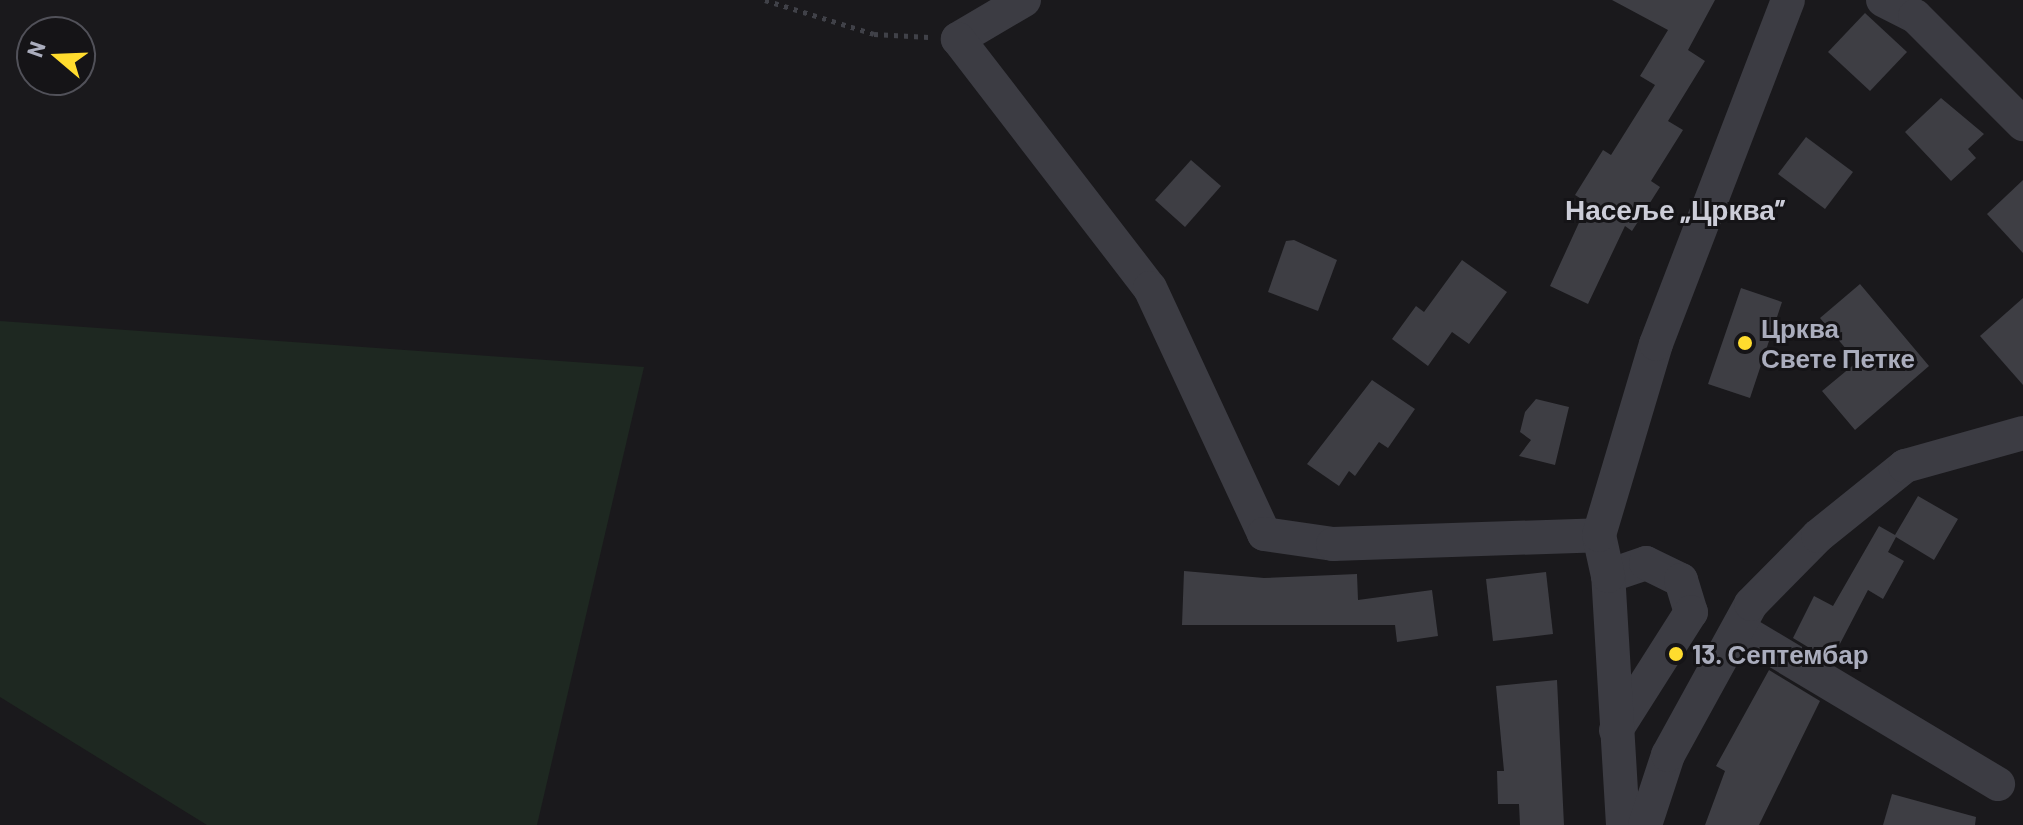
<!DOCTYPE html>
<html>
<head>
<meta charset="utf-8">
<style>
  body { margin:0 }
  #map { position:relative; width:2023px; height:825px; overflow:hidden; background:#1a191c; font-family:Barlow,sans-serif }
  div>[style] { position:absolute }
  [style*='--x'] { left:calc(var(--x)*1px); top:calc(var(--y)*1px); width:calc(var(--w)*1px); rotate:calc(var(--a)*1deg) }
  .green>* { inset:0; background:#1e2821 }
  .building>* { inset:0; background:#3e3e44 }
  .path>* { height:5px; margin-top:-2.5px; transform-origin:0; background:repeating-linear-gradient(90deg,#404148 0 4px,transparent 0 10px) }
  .minor>* { height:34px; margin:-17px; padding:0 17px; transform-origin:17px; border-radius:17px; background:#3c3c43 }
  .dots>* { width:22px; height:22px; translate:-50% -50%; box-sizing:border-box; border:4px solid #151417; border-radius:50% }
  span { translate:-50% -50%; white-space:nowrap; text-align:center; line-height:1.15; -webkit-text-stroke:6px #151417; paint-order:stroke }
  .poi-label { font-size:26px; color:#aaadbd; font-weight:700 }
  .left { translate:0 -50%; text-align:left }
  .neighbourhood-label { font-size:28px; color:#cccdd8; font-weight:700 }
  .north { position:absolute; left:16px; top:16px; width:80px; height:80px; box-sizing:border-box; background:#151417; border:2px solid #515159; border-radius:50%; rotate:289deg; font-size:22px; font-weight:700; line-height:32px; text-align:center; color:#aaadbd }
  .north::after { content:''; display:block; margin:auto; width:28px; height:36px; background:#ffdc2e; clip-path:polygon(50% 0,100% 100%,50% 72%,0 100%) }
</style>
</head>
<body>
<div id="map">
  <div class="green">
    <i style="clip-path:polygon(0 321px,644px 367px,537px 825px,207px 825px,0 697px)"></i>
  </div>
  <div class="building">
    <i style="clip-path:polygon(1612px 0,1715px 0,1688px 50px,1705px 61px,1668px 121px,1683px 130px,1651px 181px,1660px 187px,1632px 231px,1625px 226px,1588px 304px,1550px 286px,1588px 203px,1575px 195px,1603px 150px,1611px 155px,1655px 85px,1640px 76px,1668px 30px)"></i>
    <i style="clip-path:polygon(1865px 13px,1907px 52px,1870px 91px,1828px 52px)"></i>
    <i style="clip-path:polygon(1941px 98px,1984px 134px,1968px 149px,1976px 158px,1951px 181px,1905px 132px)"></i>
    <i style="clip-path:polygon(1806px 137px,1853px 172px,1825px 209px,1778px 174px)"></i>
    <i style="clip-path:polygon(1191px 160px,1221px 186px,1185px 227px,1155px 200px)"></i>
    <i style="clip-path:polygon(2023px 180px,2023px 253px,1987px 214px)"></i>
    <i style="clip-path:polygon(1294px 240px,1337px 260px,1318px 311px,1268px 292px,1286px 241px)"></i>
    <i style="clip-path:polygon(1462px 260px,1507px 292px,1469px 344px,1452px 332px,1428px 366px,1392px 339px,1416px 306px,1424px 312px)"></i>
    <i style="clip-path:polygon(1860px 284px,1929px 366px,1855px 430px,1822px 391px,1857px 362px,1820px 318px)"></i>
    <i style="clip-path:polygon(1741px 288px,1782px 302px,1750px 398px,1708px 384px)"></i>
    <i style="clip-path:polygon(2023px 298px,2023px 385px,1980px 336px)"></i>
    <i style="clip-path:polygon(1372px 380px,1415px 409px,1388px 448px,1379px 442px,1355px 476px,1349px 471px,1339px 486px,1307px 464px)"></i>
    <i style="clip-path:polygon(1536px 399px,1569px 407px,1555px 465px,1519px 456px,1531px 440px,1520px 432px,1525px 412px)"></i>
    <i style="clip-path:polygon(1918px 496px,1958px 519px,1934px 560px,1896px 537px,1888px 552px,1904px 561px,1883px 599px,1868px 590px,1831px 661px,1793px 638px,1814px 596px,1833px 606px,1879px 526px,1895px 535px)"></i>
    <i style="clip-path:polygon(1184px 571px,1264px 578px,1357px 574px,1358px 600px,1432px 590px,1438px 636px,1397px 642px,1395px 625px,1182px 625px)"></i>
    <i style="clip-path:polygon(1546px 572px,1553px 634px,1493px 641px,1486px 579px)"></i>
    <i style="clip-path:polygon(1769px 670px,1820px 701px,1759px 825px,1705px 825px,1725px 771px,1716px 766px)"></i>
    <i style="clip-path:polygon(1557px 680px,1564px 825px,1520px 825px,1519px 804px,1498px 804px,1497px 771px,1504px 771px,1496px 686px)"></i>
    <i style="clip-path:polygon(1892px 794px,1976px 817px,1975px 825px,1883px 825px)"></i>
  </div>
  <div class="path">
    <i style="--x:765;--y:0;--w:114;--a:17.3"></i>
    <i style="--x:874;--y:34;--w:55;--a:3.1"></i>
  </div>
  <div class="minor">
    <i style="--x:1024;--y:0;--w:77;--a:149.4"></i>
    <i style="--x:958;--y:39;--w:314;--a:52.4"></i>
    <i style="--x:1150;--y:288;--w:271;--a:65.1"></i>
    <i style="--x:1264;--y:534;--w:70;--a:8.2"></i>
    <i style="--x:1333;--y:544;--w:266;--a:-1.9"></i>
    <i style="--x:1883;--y:0;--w:36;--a:27"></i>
    <i style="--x:1915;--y:16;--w:153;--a:45"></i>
    <i style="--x:1608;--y:576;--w:40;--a:-18.9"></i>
    <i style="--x:1646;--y:563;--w:39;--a:26"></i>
    <i style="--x:1681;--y:580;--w:34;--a:73"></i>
    <i style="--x:1691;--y:612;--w:140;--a:122.4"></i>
    <i style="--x:1739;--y:629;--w:302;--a:30.9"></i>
    <i style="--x:1623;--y:825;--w:249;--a:-93.4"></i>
    <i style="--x:1608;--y:576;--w:42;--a:-102.4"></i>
    <i style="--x:1599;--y:535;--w:199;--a:-73.4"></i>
    <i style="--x:1656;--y:344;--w:368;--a:-69"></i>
    <i style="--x:1645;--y:825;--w:74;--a:-71.8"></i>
    <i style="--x:1668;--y:755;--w:172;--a:-61.2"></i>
    <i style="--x:1751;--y:604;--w:95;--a:-45.4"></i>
    <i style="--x:1818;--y:536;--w:112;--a:-38.8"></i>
    <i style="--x:1905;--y:466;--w:123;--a:-15.6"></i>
  </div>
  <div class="dots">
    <i style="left:1745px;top:343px;background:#ffdc2e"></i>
    <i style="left:1676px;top:654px;background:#ffdc2e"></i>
  </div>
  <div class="poi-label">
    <span class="left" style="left:1761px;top:343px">Црква<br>Свете Петке</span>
    <span class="left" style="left:1692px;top:654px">13. Септембар</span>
  </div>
  <div class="neighbourhood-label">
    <span style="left:1675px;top:209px">Насеље „Црква”</span>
  </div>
  <div class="north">N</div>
</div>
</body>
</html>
